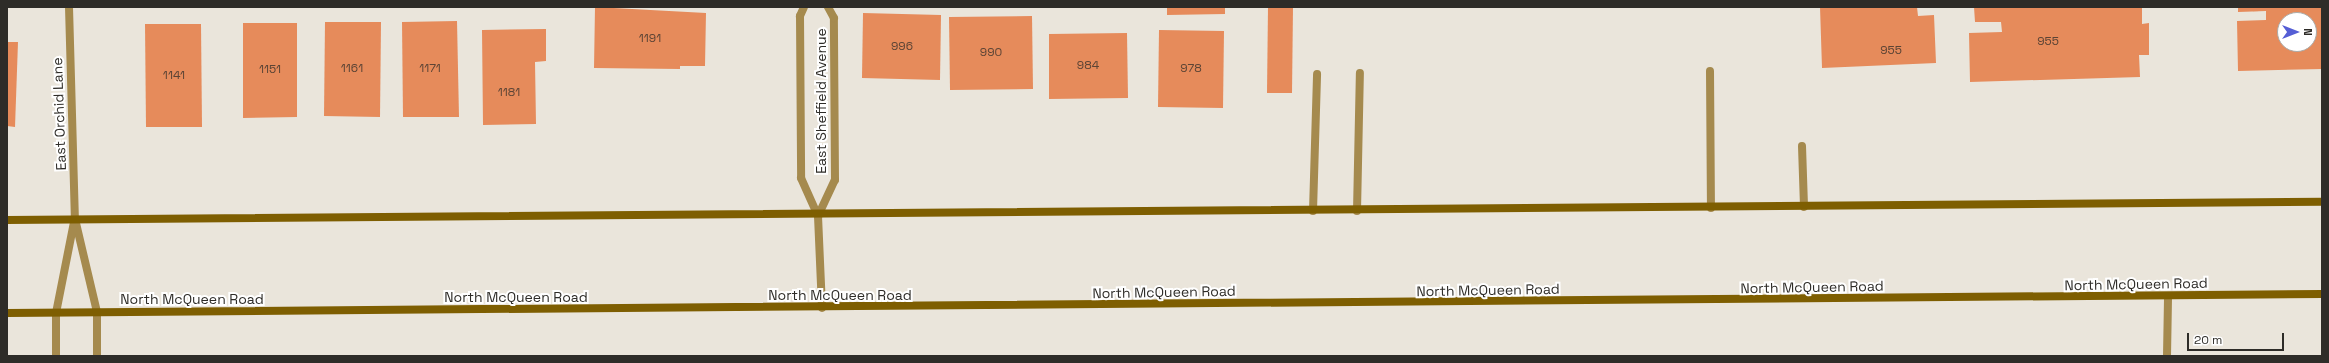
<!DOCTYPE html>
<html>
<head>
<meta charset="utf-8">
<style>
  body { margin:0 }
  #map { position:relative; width:2329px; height:363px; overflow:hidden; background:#eae5db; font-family:"Space Grotesk",sans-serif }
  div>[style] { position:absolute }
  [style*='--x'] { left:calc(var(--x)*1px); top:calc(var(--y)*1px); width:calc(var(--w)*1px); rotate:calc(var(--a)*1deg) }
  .building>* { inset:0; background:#e68b5b }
  .service>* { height:8px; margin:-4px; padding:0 4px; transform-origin:4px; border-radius:4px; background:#a58a4e }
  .minor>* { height:8px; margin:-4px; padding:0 4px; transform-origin:4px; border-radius:4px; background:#a58a4e }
  .tertiary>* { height:8px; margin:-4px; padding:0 4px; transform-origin:4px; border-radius:4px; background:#a58a4e }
  .secondary>* { height:8px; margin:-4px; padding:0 4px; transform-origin:4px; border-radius:4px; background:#7e5e01 }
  span { translate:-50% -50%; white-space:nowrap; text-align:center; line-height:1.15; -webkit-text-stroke:4px #fff; paint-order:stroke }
  .number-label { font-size:12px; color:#5c4435 }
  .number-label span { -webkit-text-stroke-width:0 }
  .street-label { font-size:14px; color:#2e2c28 }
  .frame { position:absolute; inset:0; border:8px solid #2e2c28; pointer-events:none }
  .north { position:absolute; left:2277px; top:12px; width:40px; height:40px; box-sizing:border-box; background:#fff; border:1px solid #ababa9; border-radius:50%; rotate:90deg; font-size:11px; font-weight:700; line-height:16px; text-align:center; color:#2e2c28 }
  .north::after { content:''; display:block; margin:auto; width:14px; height:18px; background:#555ed5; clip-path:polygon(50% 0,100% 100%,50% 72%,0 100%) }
  .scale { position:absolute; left:2187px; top:333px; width:97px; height:18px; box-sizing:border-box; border:2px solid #2e2c28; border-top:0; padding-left:5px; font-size:12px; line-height:14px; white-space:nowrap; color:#2e2c28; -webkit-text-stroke:3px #fff; paint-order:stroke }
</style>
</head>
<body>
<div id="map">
  <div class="building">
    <i style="clip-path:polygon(595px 7px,706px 13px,705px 66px,680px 66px,680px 69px,594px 68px)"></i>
    <i style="clip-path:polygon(1167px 7px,1225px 7px,1225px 14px,1167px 15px)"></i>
    <i style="clip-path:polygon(1268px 7px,1293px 7px,1292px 93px,1267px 93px)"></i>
    <i style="clip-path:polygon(1820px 7px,1917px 7px,1918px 16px,1934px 15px,1936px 63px,1822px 68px)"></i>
    <i style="clip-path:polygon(1974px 7px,2142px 7px,2142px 24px,2149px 23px,2149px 55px,2139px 55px,2140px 77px,1970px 82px,1969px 33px,2002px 32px,2001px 22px,1975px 22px)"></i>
    <i style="clip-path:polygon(evenodd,2238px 7px,2322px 7px,2322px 69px,2238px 71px,2237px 21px,2266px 20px,2266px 11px,2238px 12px,2238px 7px,2285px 20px,2309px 20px,2309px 44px,2285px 44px,2285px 20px)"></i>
    <i style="clip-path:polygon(863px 13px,941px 15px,940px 80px,862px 78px)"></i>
    <i style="clip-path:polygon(1032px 16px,1033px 89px,950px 90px,949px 17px)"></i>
    <i style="clip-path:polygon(457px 21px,459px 117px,403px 117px,402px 22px)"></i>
    <i style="clip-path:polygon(325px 22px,381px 22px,380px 117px,324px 116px)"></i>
    <i style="clip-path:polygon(243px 23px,297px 23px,297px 117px,243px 118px)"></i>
    <i style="clip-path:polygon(145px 24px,201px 24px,202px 127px,146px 127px)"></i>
    <i style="clip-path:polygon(546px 29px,546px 61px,535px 62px,536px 124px,483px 125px,482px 30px)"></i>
    <i style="clip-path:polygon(1159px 30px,1224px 31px,1223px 108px,1158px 107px)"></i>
    <i style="clip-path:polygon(1127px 33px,1128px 98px,1049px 99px,1049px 34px)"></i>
    <i style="clip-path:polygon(7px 42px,18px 42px,15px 127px,7px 126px)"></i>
  </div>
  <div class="service">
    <i style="--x:1710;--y:71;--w:137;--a:89.6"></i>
    <i style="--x:1802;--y:146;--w:61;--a:88.1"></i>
    <i style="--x:1313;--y:211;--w:137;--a:-88.3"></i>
    <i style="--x:1357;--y:211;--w:138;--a:-88.8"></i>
  </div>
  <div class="minor">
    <i style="--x:69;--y:7;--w:212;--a:88.4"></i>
    <i style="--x:804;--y:7;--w:10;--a:114"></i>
    <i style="--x:800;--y:16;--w:162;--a:89.6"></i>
    <i style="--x:801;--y:178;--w:42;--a:65.9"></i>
    <i style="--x:818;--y:216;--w:92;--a:87.5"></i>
    <i style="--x:818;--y:216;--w:40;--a:-65"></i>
    <i style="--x:835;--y:180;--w:162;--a:-90.4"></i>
    <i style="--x:834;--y:18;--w:13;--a:-119"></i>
    <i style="--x:2167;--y:356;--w:59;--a:-89"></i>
  </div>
  <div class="tertiary">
    <i style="--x:75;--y:219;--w:96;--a:76.7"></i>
    <i style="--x:97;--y:312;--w:44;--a:90"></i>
    <i style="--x:56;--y:356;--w:43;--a:-90"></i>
    <i style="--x:56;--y:313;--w:93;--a:-78.8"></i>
  </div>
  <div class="secondary">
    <i style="--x:7;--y:220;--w:2315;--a:-0.45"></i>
    <i style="--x:7;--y:313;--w:2315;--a:-0.47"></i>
  </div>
  <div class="number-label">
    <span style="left:650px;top:39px">1191</span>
    <span style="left:2048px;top:42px">955</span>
    <span style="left:902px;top:47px">996</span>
    <span style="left:1891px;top:51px">955</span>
    <span style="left:991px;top:53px">990</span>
    <span style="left:1088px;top:66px">984</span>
    <span style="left:352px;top:69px">1161</span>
    <span style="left:430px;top:69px">1171</span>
    <span style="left:1191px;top:69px">978</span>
    <span style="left:270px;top:70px">1151</span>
    <span style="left:174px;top:76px">1141</span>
    <span style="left:509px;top:93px">1181</span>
  </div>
  <div class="street-label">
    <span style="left:821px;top:101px;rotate:-90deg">East Sheffield Avenue</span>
    <span style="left:59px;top:114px;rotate:-92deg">East Orchid Lane</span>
    <span style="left:2136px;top:284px;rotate:-1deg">North McQueen Road</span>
    <span style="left:1812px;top:287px;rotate:-1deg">North McQueen Road</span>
    <span style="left:1488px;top:290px;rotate:-1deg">North McQueen Road</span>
    <span style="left:1164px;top:292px;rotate:-1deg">North McQueen Road</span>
    <span style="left:840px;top:295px">North McQueen Road</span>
    <span style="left:516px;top:297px">North McQueen Road</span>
    <span style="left:192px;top:299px">North McQueen Road</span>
  </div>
  <div class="frame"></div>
  <div class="north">N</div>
  <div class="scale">20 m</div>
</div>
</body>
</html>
